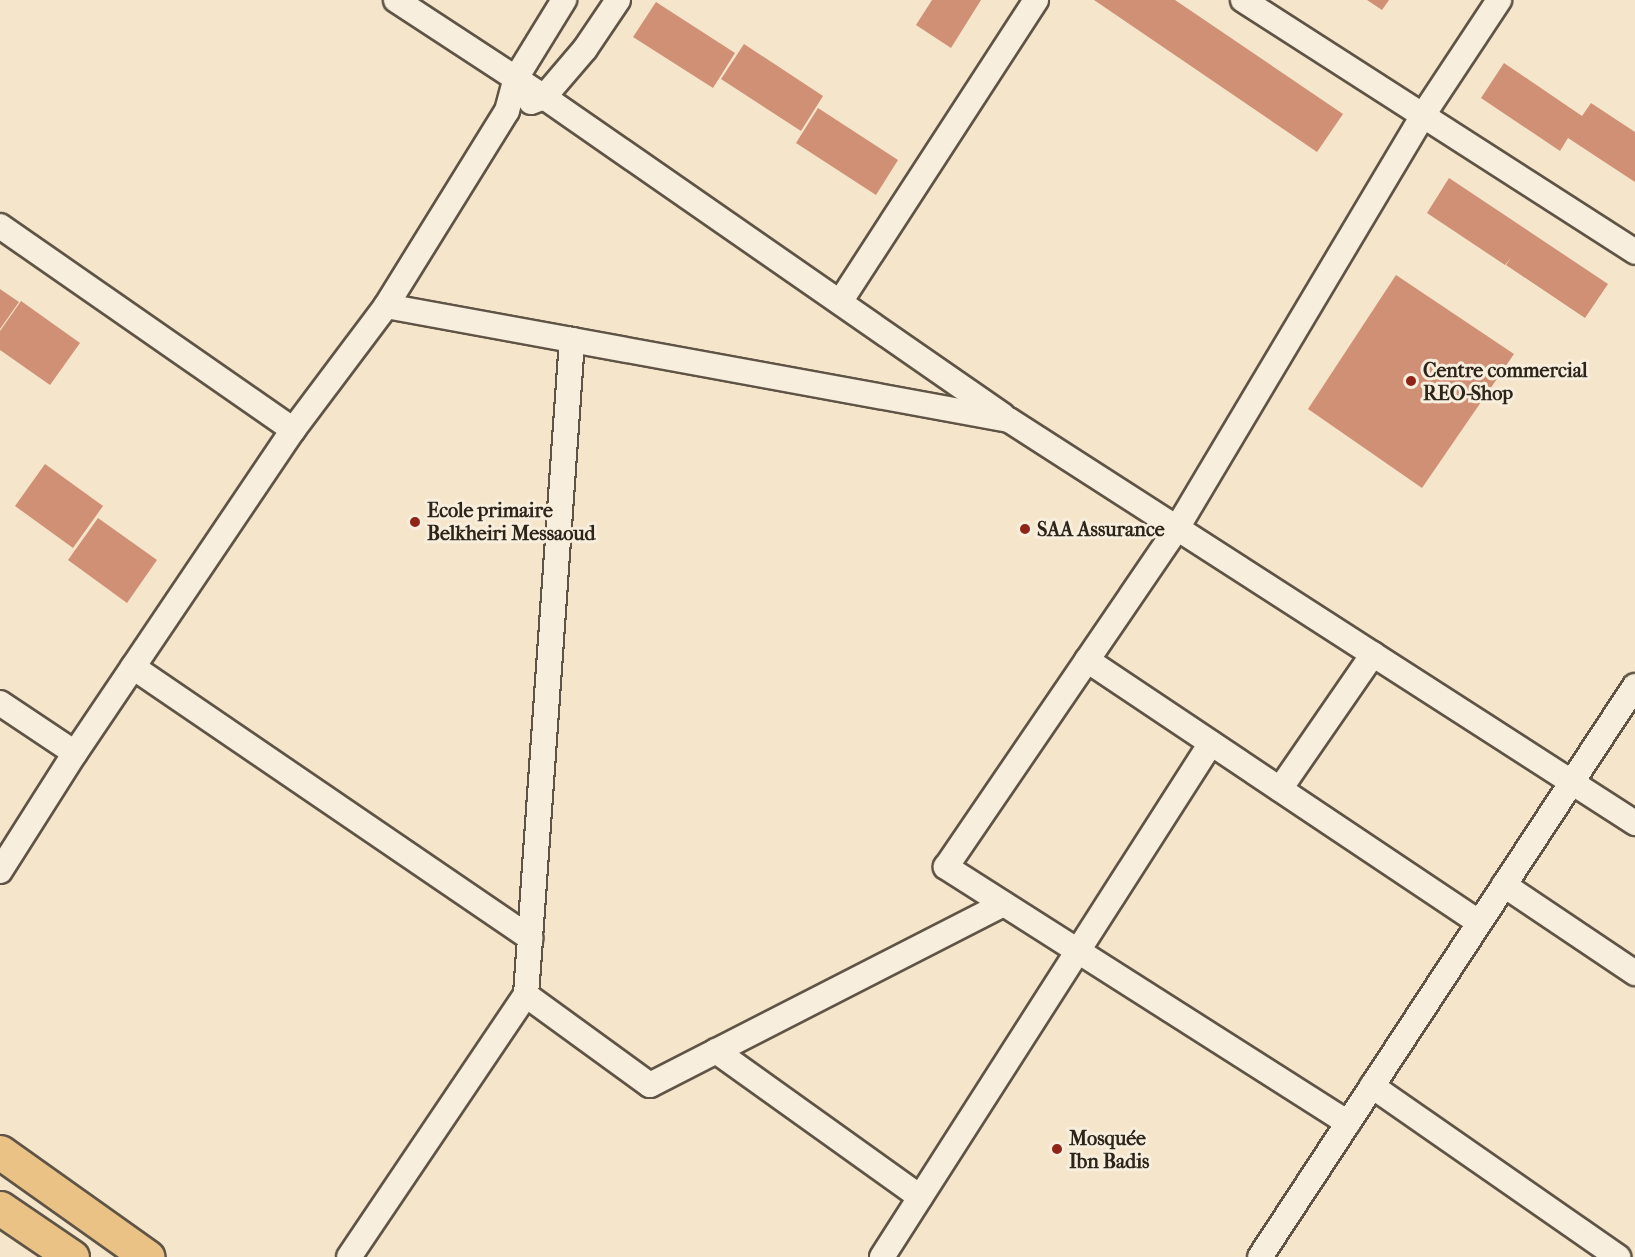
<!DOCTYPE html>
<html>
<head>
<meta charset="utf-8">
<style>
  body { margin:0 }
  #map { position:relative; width:1635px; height:1257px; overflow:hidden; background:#f5e5cb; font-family:"IM FELL French Canon",serif }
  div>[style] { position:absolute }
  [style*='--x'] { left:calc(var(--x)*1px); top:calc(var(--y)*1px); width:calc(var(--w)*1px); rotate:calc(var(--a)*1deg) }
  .building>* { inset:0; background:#d09075 }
  .roads { filter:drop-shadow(2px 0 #5f5446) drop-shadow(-2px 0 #5f5446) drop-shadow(0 2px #5f5446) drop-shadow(0 -2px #5f5446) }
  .minor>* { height:24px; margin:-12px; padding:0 12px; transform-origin:12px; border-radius:12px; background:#f8eedd }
  .primary>* { height:33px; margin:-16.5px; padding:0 16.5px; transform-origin:16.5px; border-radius:16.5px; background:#eac286 }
  .dots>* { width:16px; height:16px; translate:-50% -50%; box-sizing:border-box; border:3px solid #f8eedd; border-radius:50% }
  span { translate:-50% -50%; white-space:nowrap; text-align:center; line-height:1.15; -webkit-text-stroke:6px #f8eedd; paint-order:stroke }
  .poi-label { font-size:20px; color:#2d241a; font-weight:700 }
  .left { translate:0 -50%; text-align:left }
</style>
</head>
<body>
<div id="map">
  <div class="building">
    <i style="clip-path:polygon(932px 0,981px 0,951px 48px,916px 25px)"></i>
    <i style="clip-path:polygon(1094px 0,1175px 0,1343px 114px,1317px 152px)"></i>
    <i style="clip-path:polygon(1367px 0,1389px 0,1382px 10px)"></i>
    <i style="clip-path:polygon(656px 2px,735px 53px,713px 88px,633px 37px)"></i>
    <i style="clip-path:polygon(744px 44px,823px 96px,801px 131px,721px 79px)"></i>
    <i style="clip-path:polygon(1504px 63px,1582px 116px,1591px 103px,1635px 132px,1635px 182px,1568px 138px,1560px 151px,1481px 98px)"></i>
    <i style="clip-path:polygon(818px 108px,898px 160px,876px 195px,796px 143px)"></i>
    <i style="clip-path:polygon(1449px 178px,1608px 284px,1585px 318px,1506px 265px,1511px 258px,1505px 265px,1427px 213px)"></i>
    <i style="clip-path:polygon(1396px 275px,1514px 354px,1422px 488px,1308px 409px)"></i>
    <i style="clip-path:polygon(0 289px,19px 302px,0 329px)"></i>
    <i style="clip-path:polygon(21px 301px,80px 343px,50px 385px,0 350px,0 331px)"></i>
    <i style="clip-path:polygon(45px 464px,103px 506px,73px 548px,15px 506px)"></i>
    <i style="clip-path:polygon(98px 518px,157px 560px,127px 603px,68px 560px)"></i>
  </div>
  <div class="roads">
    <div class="minor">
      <i style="--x:396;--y:0;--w:177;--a:33.2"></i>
      <i style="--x:544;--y:97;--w:558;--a:34.77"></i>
      <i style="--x:1243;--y:0;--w:466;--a:32.7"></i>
      <i style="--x:531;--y:102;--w:14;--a:-21"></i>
      <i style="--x:544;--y:97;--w:63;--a:-49.5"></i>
      <i style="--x:585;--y:49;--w:59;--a:-56"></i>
      <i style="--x:0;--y:226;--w:357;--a:34.8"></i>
      <i style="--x:840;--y:302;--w:360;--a:-57"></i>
      <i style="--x:386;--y:306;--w:633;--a:10.37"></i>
      <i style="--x:1009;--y:420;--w:745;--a:32.77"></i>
      <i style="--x:1087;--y:660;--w:471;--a:33.8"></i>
      <i style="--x:133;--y:667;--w:481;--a:34.3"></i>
      <i style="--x:0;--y:703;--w:90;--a:33.7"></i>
      <i style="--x:1280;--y:789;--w:164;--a:-55.4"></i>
      <i style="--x:0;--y:871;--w:140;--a:-57.6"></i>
      <i style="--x:75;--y:753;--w:390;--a:-56"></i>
      <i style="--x:293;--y:430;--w:155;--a:-53.1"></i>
      <i style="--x:386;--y:306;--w:229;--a:-58.2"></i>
      <i style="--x:507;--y:111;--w:34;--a:-75"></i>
      <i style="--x:516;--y:78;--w:92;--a:-58.4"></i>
      <i style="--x:1504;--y:885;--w:158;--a:33.9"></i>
      <i style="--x:526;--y:995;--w:153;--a:36"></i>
      <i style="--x:650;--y:1085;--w:397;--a:-27.1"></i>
      <i style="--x:716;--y:1051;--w:251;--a:35.6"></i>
      <i style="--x:1372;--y:1086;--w:300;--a:34.8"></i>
      <i style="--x:1348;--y:1123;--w:477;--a:-147.5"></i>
      <i style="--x:946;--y:867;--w:410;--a:-55.7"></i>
      <i style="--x:1177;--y:528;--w:481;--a:-59.2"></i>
      <i style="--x:1423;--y:115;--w:138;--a:-56.5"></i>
      <i style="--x:349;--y:1257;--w:316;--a:-56"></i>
      <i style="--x:526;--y:995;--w:657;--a:-85.98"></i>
      <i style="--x:882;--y:1257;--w:610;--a:-57.38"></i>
      <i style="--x:1260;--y:1257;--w:683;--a:-56.71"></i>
    </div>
    <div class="primary">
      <i style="--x:0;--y:1152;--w:181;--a:35.4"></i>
      <i style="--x:0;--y:1208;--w:87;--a:34.2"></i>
    </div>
  </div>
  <div class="dots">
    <i style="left:1411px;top:381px;background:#8f2418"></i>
    <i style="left:415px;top:522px;background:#8f2418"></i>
    <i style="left:1025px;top:529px;background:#8f2418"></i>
    <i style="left:1057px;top:1149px;background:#8f2418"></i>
  </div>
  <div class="poi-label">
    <span class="left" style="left:1423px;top:382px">Centre commercial<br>REO-Shop</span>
    <span class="left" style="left:427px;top:522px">Ecole primaire<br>Belkheiri Messaoud</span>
    <span class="left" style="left:1037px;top:529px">SAA Assurance</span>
    <span class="left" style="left:1069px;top:1150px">Mosquée<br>Ibn Badis</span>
  </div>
</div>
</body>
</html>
